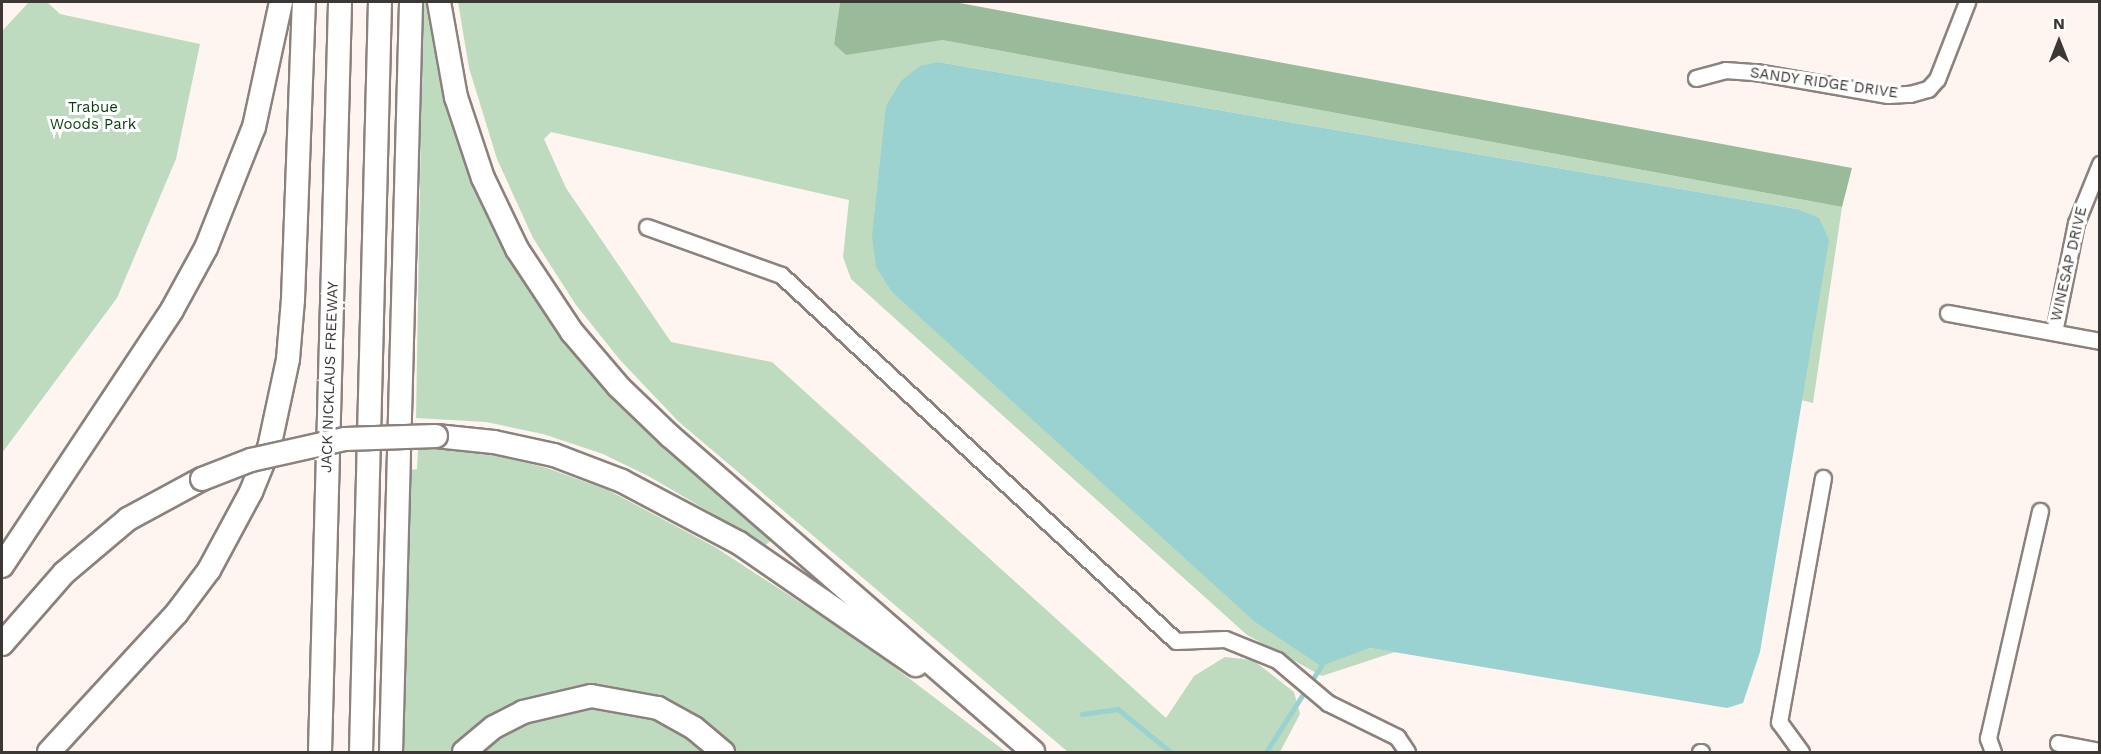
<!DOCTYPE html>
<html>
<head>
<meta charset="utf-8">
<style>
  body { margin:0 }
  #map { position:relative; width:2101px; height:754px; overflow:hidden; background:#fef5f1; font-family:"Work Sans",sans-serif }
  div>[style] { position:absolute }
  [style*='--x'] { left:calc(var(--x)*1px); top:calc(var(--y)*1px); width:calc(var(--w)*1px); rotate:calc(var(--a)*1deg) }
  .green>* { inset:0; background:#bfdbbf }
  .forest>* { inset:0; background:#9abb9a }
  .water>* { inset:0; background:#99d2d1 }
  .stream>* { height:4.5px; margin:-2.25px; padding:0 2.25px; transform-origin:2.25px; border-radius:2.25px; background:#99d2d1 }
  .roads { filter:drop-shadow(2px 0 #8b827d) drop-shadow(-2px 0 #8b827d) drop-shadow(0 2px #8b827d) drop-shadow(0 -2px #8b827d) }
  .minor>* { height:15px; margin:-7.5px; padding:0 7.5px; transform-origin:7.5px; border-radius:7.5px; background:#fff }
  .highway>* { height:22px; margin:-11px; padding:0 11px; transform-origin:11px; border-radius:11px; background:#fff }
  .bridges { filter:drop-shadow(2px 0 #8b827d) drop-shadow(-2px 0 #8b827d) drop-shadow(0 2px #8b827d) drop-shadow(0 -2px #8b827d) }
  .highway-bridge>* { height:22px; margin:-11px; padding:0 11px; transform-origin:11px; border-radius:11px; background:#fff }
  span { translate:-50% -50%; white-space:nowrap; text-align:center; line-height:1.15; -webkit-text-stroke:6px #fff; paint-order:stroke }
  .street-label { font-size:15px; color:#3c3836 }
  .park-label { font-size:15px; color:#073b10 }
  .frame { position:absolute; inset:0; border:3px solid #3c3836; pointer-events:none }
  .north { position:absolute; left:2029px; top:12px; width:60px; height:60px; -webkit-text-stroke:4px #fff; paint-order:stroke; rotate:0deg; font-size:16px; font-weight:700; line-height:24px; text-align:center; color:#3c3836 }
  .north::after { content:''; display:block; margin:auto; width:21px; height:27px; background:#3c3836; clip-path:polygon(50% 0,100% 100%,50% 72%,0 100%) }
</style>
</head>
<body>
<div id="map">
  <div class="green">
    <i style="clip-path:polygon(29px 2px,47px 2px,60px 14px,200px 44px,176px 159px,117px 298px,2px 453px,2px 31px)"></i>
    <i style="clip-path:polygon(423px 2px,433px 2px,480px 186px,640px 422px,770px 541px,766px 545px,650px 477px,603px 454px,543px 434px,486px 422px,416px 418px)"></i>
    <i style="clip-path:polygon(458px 2px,840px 2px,834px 44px,942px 40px,1842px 207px,1813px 403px,1801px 400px,1805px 376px,1797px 209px,938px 62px,1321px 665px,1370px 648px,1395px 652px,1322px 676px,1247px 635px,851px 279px,843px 257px,849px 200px,551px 132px,544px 139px,566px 188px,671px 342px,772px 362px,1166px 718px,1194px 676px,1225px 657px,1253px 660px,1294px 692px,1300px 714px,1280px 752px,1068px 752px,679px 422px,620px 360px,576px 305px,533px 238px,497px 159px,469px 68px)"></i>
    <i style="clip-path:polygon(444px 448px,483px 452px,547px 468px,608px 490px,715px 547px,864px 644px,1006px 752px,733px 752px,587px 689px,558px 692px,521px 703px,459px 744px,452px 752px,403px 752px,411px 470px,417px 469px,418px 449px)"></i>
    <i style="clip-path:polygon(578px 707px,616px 708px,648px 715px,682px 731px,710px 752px,478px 752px,520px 722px)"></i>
  </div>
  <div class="forest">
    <i style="clip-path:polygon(840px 2px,954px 2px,1852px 168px,1842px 207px,942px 40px,846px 55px,834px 44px)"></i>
  </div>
  <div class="water">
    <i style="clip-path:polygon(938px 62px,1797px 209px,1819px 218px,1829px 240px,1760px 652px,1743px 703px,1727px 708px,1370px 648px,1321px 666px,1255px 622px,892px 292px,876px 267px,872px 236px,886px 106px,901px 81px,920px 66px)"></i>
  </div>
  <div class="stream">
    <i style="--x:1082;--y:714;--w:36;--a:-8"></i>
    <i style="--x:1118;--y:709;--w:68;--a:39.1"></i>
    <i style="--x:1266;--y:752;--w:102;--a:-57.4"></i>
  </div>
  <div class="roads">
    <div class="minor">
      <i style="--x:1696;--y:78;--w:30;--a:-15"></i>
      <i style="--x:1725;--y:70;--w:31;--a:4"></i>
      <i style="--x:1756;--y:72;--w:134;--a:9.9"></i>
      <i style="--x:1888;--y:95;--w:22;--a:-3"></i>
      <i style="--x:1910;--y:94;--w:19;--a:-16"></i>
      <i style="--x:1928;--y:89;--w:13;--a:-48"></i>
      <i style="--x:1937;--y:79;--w:83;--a:-68.7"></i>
      <i style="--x:647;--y:227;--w:142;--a:19.7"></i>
      <i style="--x:781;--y:275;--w:538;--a:42.82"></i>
      <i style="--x:1176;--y:641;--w:49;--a:-2.3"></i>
      <i style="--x:1225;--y:639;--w:56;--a:22"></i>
      <i style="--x:1277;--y:660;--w:67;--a:40.1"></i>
      <i style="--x:1328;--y:703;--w:77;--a:26.2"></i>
      <i style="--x:1397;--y:737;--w:18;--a:56"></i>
      <i style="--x:1948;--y:313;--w:155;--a:10.4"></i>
      <i style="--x:2054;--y:332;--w:111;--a:-78.6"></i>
      <i style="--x:2076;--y:223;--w:64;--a:-67.9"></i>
      <i style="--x:2058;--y:743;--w:43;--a:10.8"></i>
      <i style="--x:1700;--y:752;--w:1;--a:0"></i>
      <i style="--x:1801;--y:752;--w:37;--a:-126"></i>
      <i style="--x:1779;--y:722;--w:248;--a:-79.8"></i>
      <i style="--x:1993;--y:752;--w:15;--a:-110"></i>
      <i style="--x:1988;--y:738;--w:233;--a:-77.1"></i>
    </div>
    <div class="highway">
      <i style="--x:439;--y:2;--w:97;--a:79.9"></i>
      <i style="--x:456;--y:97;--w:85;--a:71.6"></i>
      <i style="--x:483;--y:178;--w:79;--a:64.4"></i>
      <i style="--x:517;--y:249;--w:100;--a:56.5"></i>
      <i style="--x:572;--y:332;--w:72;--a:49.5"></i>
      <i style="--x:619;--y:387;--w:71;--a:43.9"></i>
      <i style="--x:670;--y:436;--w:481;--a:41"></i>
      <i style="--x:436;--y:436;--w:58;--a:5.9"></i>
      <i style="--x:494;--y:442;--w:61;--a:12.2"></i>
      <i style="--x:554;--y:455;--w:73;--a:20.9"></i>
      <i style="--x:622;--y:481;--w:132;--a:27.9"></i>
      <i style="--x:739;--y:543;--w:215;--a:34.6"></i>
      <i style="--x:2;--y:566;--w:307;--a:-56.4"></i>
      <i style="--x:172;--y:310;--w:71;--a:-61.3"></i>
      <i style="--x:206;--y:248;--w:130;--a:-68.4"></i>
      <i style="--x:254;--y:127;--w:128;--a:-77.8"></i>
      <i style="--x:2;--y:644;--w:94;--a:-48.9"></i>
      <i style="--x:64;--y:573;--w:84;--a:-40.2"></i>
      <i style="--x:128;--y:519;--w:84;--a:-28.4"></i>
      <i style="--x:49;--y:752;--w:188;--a:-47.4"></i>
      <i style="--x:176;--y:614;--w:55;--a:-53.1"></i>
      <i style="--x:209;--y:570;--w:89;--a:-61.7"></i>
      <i style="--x:251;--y:492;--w:48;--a:-67.8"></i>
      <i style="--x:269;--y:448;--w:91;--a:-77.9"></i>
      <i style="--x:288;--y:359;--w:60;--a:-85.2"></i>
      <i style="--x:293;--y:299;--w:297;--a:-87.9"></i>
      <i style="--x:320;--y:752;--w:750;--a:-88.47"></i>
      <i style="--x:361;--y:752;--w:750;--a:-88.55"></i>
      <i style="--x:391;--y:752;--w:750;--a:-88.47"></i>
      <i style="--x:464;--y:752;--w:39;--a:-40"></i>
      <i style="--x:494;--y:727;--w:33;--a:-27"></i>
      <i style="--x:523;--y:712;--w:70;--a:-13.2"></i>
      <i style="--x:591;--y:696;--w:68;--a:10.2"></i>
      <i style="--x:658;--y:708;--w:41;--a:29.1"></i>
      <i style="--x:694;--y:728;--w:38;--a:40"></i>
    </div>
  </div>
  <div class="bridges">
    <div class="highway-bridge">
      <i style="--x:202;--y:479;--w:53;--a:-21.2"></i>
      <i style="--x:251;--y:460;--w:96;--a:-12.6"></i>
      <i style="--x:345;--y:439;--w:91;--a:-1.9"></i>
    </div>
  </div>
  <div class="street-label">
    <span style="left:1824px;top:83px;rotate:8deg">SANDY RIDGE DRIVE</span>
    <span style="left:2069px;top:264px;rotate:-77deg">WINESAP DRIVE</span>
    <span style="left:330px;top:377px;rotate:-88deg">JACK NICKLAUS FREEWAY</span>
  </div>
  <div class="park-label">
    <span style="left:93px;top:116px">Trabue<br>Woods Park</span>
  </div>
  <div class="frame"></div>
  <div class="north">N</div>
</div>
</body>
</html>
